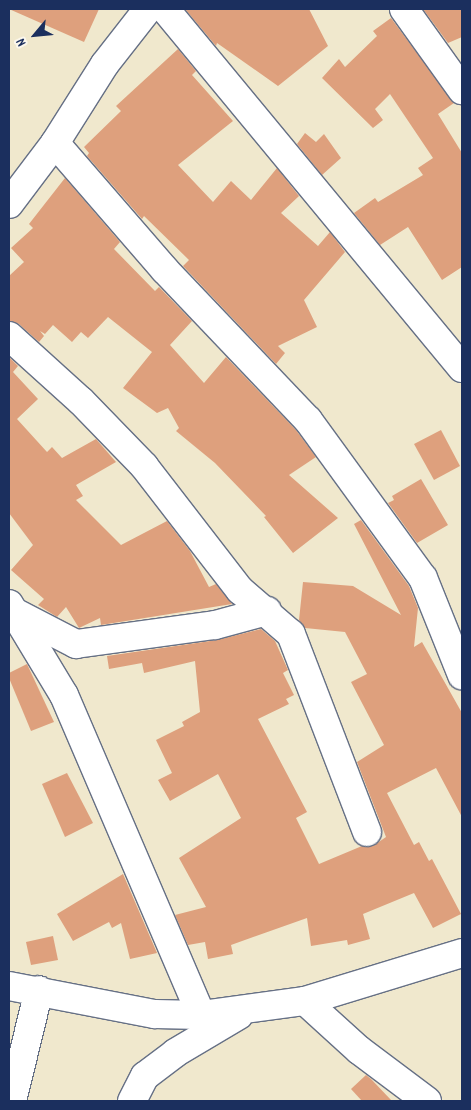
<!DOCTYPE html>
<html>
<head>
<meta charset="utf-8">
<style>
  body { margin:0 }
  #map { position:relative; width:471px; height:1110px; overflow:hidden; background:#f0e8cd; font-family:Dekko,sans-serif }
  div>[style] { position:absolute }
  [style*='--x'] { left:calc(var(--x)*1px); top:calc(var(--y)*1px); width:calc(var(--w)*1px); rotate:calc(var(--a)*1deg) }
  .building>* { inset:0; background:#dea07d }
  .roads { filter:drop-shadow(1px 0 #667085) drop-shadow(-1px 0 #667085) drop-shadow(0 1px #667085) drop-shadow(0 -1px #667085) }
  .street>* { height:28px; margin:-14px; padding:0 14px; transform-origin:14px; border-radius:14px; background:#fff }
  span { translate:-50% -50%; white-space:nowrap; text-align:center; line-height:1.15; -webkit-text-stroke:4.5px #fbf7ec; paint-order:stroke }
  .frame { position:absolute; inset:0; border:10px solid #1b2f5e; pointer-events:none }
  .north { position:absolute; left:10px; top:10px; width:50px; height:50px; -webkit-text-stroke:4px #fbf7ec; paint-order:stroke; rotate:242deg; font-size:14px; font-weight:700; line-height:20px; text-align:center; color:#1b2f5e }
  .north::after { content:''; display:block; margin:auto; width:18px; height:22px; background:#1b2f5e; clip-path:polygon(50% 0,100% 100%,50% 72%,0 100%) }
</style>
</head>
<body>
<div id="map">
  <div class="building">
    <i style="clip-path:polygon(9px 9px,99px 9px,84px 42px)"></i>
    <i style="clip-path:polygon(185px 9px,309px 9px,328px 46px,278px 86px,217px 43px,216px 46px)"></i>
    <i style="clip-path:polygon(423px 9px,462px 9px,462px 37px,448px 43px)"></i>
    <i style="clip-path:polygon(391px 18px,454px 103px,438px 114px,462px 153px,462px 267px,442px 280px,408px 227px,380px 245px,354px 213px,375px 198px,378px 202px,423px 175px,418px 168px,433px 158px,390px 94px,375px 109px,383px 120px,373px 128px,322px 78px,339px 59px,345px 67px,377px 36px,373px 31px)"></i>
    <i style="clip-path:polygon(178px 49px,196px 71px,192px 75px,233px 121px,178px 165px,213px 202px,231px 181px,251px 200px,277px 168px,299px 196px,281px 213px,318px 246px,330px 232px,345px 252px,304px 300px,317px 327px,278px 346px,285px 353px,276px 364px,183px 266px,189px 260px,144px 216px,142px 219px,87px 156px,89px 153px,84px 147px,121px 111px,116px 106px)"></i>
    <i style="clip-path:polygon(305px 133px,316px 142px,324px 134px,341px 158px,322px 175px,297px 144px)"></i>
    <i style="clip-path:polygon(65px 178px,120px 242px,114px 249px,155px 291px,159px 287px,192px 321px,170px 345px,204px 383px,226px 357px,296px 430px,316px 457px,289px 475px,338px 518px,293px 553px,264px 517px,266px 516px,215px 463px,176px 431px,179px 428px,168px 408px,157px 413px,123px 388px,152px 352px,108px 317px,88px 338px,81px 332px,72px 342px,53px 325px,45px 334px,40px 331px,44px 336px,39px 342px,19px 324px,9px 321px,9px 276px,24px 262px,11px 248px,33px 228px,29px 224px)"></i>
    <i style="clip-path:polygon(9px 357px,18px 366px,13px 372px,38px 399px,17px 419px,47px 452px,52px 447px,62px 458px,96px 439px,116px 462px,76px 485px,83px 496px,76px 500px,121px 545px,167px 521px,190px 551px,209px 587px,216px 584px,232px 604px,101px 625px,100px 618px,79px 628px,66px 607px,57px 617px,38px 605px,44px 599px,11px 570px,33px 545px,9px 513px)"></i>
    <i style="clip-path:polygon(441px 430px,460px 466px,434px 480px,414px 444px)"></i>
    <i style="clip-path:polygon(421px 479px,448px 525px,417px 543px,388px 503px,394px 500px,392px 496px)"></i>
    <i style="clip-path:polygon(361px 520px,409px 586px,418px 608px,414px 647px,422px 642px,462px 713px,462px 817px,436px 768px,387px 793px,414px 845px,419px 842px,429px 861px,432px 859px,461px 914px,433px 928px,414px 893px,363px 914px,370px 939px,348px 945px,347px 940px,311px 946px,307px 918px,231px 945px,233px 954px,208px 959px,205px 942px,188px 945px,175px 915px,206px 907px,179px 858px,241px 818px,218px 774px,170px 801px,158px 780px,172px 773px,156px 740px,184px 726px,182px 722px,200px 712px,195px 661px,144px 673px,142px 663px,109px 669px,107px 656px,217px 640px,261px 629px,275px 641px,288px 670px,283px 673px,294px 695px,286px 699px,289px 704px,258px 719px,307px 812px,296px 818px,319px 864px,362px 846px,373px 846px,386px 837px,357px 762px,384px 745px,351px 682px,367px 674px,345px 632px,305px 628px,299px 620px,303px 582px,353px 586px,401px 615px,354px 524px)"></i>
    <i style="clip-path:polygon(27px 664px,54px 722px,31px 731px,9px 678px,9px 673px)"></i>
    <i style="clip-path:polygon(67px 773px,93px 823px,65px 837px,42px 784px)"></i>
    <i style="clip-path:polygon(123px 874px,157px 953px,130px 959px,121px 923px,112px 928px,109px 922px,73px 941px,57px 914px)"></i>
    <i style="clip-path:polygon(53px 936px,58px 960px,31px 965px,26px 942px)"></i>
    <i style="clip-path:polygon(366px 1075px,371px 1079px,392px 1101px,362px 1101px,351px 1089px)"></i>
  </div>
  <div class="roads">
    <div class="street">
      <i style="--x:165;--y:9;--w:466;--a:50.4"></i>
      <i style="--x:404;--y:9;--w:100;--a:54.4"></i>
      <i style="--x:55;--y:143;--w:168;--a:49.1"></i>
      <i style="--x:165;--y:270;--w:207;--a:46.4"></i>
      <i style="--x:308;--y:420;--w:195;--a:54"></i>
      <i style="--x:423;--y:578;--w:105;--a:68.1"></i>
      <i style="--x:9;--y:204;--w:76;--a:-53"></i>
      <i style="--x:55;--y:143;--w:93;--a:-57.7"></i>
      <i style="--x:105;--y:64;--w:70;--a:-52"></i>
      <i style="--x:9;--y:336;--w:97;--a:42.1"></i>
      <i style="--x:81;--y:401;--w:91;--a:45.9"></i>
      <i style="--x:144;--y:466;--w:157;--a:52.3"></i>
      <i style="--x:240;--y:590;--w:67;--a:40.8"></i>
      <i style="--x:291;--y:634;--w:212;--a:69"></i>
      <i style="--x:9;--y:604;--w:106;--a:58.9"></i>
      <i style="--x:64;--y:695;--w:348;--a:66.8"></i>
      <i style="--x:14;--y:612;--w:70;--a:27.3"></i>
      <i style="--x:76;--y:644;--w:140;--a:-7.8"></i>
      <i style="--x:215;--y:625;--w:54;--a:-15.1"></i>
      <i style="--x:9;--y:986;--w:149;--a:10.9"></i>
      <i style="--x:155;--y:1014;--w:46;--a:1.2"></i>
      <i style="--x:201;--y:1015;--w:105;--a:-7.7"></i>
      <i style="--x:305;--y:1001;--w:164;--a:-17"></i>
      <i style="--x:305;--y:1001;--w:73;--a:42.2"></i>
      <i style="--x:359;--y:1050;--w:85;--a:36.9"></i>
      <i style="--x:12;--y:1101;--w:114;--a:-76.3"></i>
      <i style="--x:132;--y:1101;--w:28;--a:-63"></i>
      <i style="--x:145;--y:1076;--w:38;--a:-37"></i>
      <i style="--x:175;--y:1053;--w:74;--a:-30.7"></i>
    </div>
  </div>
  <div class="frame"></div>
  <div class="north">N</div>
</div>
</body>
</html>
